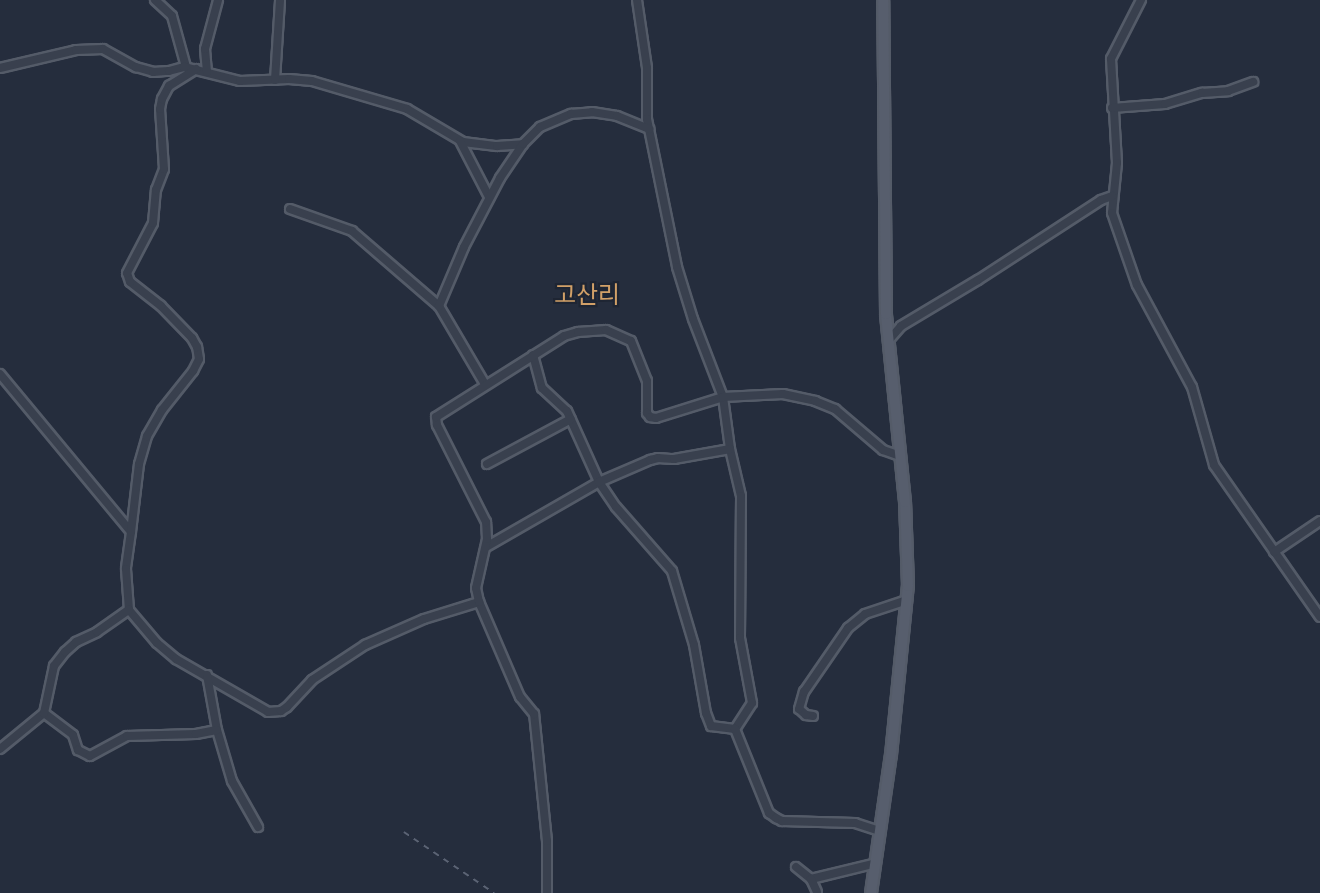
<!DOCTYPE html>
<html>
<head>
<meta charset="utf-8">
<style>
  body { margin:0 }
  #map { position:relative; width:1320px; height:893px; overflow:hidden; background:#252d3d; font-family:Poppins,"Noto Sans KR",sans-serif }
  div>[style] { position:absolute }
  [style*='--x'] { left:calc(var(--x)*1px); top:calc(var(--y)*1px); width:calc(var(--w)*1px); rotate:calc(var(--a)*1deg) }
  .roads { filter:drop-shadow(2px 0 #545b68) drop-shadow(-2px 0 #545b68) drop-shadow(0 2px #545b68) drop-shadow(0 -2px #545b68) }
  .minor>* { height:8px; margin:-4px; padding:0 4px; transform-origin:4px; border-radius:4px; background:#39404e }
  .major>* { height:10px; margin:-5px; padding:0 5px; transform-origin:5px; border-radius:5px; background:#575e6d }
  .rail>* { height:1.5px; margin-top:-0.75px; transform-origin:0; background:repeating-linear-gradient(90deg,#5b6374 0 6px,transparent 0 12px) }
  span { translate:-50% -50%; white-space:nowrap; text-align:center; line-height:1.15; -webkit-text-stroke:4.5px #1e2533; paint-order:stroke }
  .quarter-label { font-size:24px; color:#d1a068 }
</style>
</head>
<body>
<div id="map">
  <div class="roads">
    <div class="minor">
      <i style="--x:155;--y:0;--w:23;--a:43"></i>
      <i style="--x:172;--y:16;--w:53;--a:74.6"></i>
      <i style="--x:637;--y:0;--w:69;--a:81.6"></i>
      <i style="--x:647;--y:68;--w:51;--a:90"></i>
      <i style="--x:647;--y:119;--w:151;--a:78.5"></i>
      <i style="--x:677;--y:267;--w:54;--a:72.9"></i>
      <i style="--x:693;--y:319;--w:84;--a:69"></i>
      <i style="--x:723;--y:397;--w:52;--a:82.3"></i>
      <i style="--x:730;--y:449;--w:48;--a:76.8"></i>
      <i style="--x:741;--y:496;--w:142;--a:90.4"></i>
      <i style="--x:740;--y:638;--w:66;--a:79.5"></i>
      <i style="--x:752;--y:703;--w:31;--a:123"></i>
      <i style="--x:1141;--y:0;--w:66;--a:117"></i>
      <i style="--x:1111;--y:59;--w:104;--a:86.7"></i>
      <i style="--x:1117;--y:163;--w:50;--a:95.7"></i>
      <i style="--x:1112;--y:213;--w:76;--a:70.9"></i>
      <i style="--x:1137;--y:285;--w:116;--a:61.7"></i>
      <i style="--x:1192;--y:387;--w:81;--a:74.2"></i>
      <i style="--x:1214;--y:465;--w:185;--a:55.1"></i>
      <i style="--x:0;--y:68;--w:78;--a:-13.3"></i>
      <i style="--x:76;--y:50;--w:27;--a:-2"></i>
      <i style="--x:103;--y:49;--w:38;--a:29"></i>
      <i style="--x:136;--y:67;--w:18;--a:16"></i>
      <i style="--x:153;--y:72;--w:16;--a:-4"></i>
      <i style="--x:169;--y:71;--w:16;--a:-15"></i>
      <i style="--x:184;--y:67;--w:58;--a:14"></i>
      <i style="--x:240;--y:81;--w:49;--a:-2.3"></i>
      <i style="--x:289;--y:79;--w:23;--a:5"></i>
      <i style="--x:312;--y:81;--w:99;--a:16.4"></i>
      <i style="--x:407;--y:109;--w:65;--a:30.5"></i>
      <i style="--x:463;--y:142;--w:34;--a:7"></i>
      <i style="--x:497;--y:146;--w:26;--a:-4"></i>
      <i style="--x:207;--y:72;--w:23;--a:-95"></i>
      <i style="--x:205;--y:49;--w:51;--a:-75.1"></i>
      <i style="--x:275;--y:80;--w:80;--a:-86.4"></i>
      <i style="--x:1112;--y:108;--w:53;--a:-4.3"></i>
      <i style="--x:1165;--y:104;--w:39;--a:-17"></i>
      <i style="--x:1202;--y:93;--w:26;--a:-4"></i>
      <i style="--x:1228;--y:91;--w:27;--a:-20"></i>
      <i style="--x:460;--y:141;--w:63;--a:62.6"></i>
      <i style="--x:290;--y:209;--w:66;--a:19.5"></i>
      <i style="--x:352;--y:231;--w:115;--a:40.8"></i>
      <i style="--x:439;--y:306;--w:91;--a:59.5"></i>
      <i style="--x:439;--y:306;--w:64;--a:-67"></i>
      <i style="--x:464;--y:247;--w:78;--a:-62.4"></i>
      <i style="--x:500;--y:178;--w:41;--a:-55.9"></i>
      <i style="--x:523;--y:144;--w:24;--a:-45"></i>
      <i style="--x:540;--y:127;--w:34;--a:-23"></i>
      <i style="--x:571;--y:114;--w:21;--a:-5"></i>
      <i style="--x:592;--y:112;--w:25;--a:9"></i>
      <i style="--x:617;--y:116;--w:35;--a:22"></i>
      <i style="--x:889;--y:340;--w:18;--a:-49"></i>
      <i style="--x:901;--y:326;--w:90;--a:-30.9"></i>
      <i style="--x:978;--y:280;--w:147;--a:-33"></i>
      <i style="--x:1101;--y:200;--w:12;--a:-20"></i>
      <i style="--x:533;--y:355;--w:34;--a:75"></i>
      <i style="--x:542;--y:388;--w:34;--a:43"></i>
      <i style="--x:567;--y:411;--w:78;--a:65.7"></i>
      <i style="--x:599;--y:482;--w:30;--a:56"></i>
      <i style="--x:616;--y:507;--w:85;--a:48.8"></i>
      <i style="--x:672;--y:571;--w:77;--a:73.4"></i>
      <i style="--x:694;--y:645;--w:69;--a:80"></i>
      <i style="--x:706;--y:713;--w:14;--a:69"></i>
      <i style="--x:711;--y:726;--w:24;--a:7"></i>
      <i style="--x:0;--y:374;--w:205;--a:50.3"></i>
      <i style="--x:131;--y:532;--w:37;--a:98"></i>
      <i style="--x:126;--y:569;--w:41;--a:85.8"></i>
      <i style="--x:129;--y:610;--w:43;--a:49.7"></i>
      <i style="--x:157;--y:643;--w:25;--a:40"></i>
      <i style="--x:176;--y:659;--w:106;--a:29.9"></i>
      <i style="--x:268;--y:712;--w:13;--a:-4"></i>
      <i style="--x:281;--y:711;--w:7;--a:-34"></i>
      <i style="--x:287;--y:707;--w:37;--a:-47"></i>
      <i style="--x:312;--y:680;--w:64;--a:-33.4"></i>
      <i style="--x:365;--y:645;--w:64;--a:-23.8"></i>
      <i style="--x:424;--y:619;--w:58;--a:-17.2"></i>
      <i style="--x:487;--y:464;--w:95;--a:-28.2"></i>
      <i style="--x:131;--y:532;--w:68;--a:-83.3"></i>
      <i style="--x:139;--y:464;--w:29;--a:-74"></i>
      <i style="--x:147;--y:436;--w:30;--a:-60"></i>
      <i style="--x:162;--y:410;--w:50;--a:-51.5"></i>
      <i style="--x:193;--y:371;--w:13;--a:-63"></i>
      <i style="--x:199;--y:359;--w:12;--a:-99"></i>
      <i style="--x:197;--y:347;--w:10;--a:-119"></i>
      <i style="--x:192;--y:338;--w:45;--a:-134.1"></i>
      <i style="--x:161;--y:306;--w:39;--a:-142"></i>
      <i style="--x:130;--y:282;--w:9;--a:-108"></i>
      <i style="--x:127;--y:273;--w:56;--a:-62.5"></i>
      <i style="--x:153;--y:223;--w:33;--a:-85"></i>
      <i style="--x:156;--y:190;--w:22;--a:-69"></i>
      <i style="--x:164;--y:169;--w:60;--a:-93.8"></i>
      <i style="--x:160;--y:109;--w:10;--a:-79"></i>
      <i style="--x:162;--y:99;--w:15;--a:-62"></i>
      <i style="--x:169;--y:86;--w:32;--a:-32"></i>
      <i style="--x:486;--y:547;--w:130;--a:-29.9"></i>
      <i style="--x:599;--y:482;--w:56;--a:-23.3"></i>
      <i style="--x:650;--y:460;--w:8;--a:-14"></i>
      <i style="--x:658;--y:458;--w:16;--a:4"></i>
      <i style="--x:674;--y:459;--w:57;--a:-10.1"></i>
      <i style="--x:1274;--y:552;--w:55;--a:-34"></i>
      <i style="--x:207;--y:675;--w:56;--a:79.7"></i>
      <i style="--x:217;--y:730;--w:53;--a:73.6"></i>
      <i style="--x:232;--y:781;--w:53;--a:60.5"></i>
      <i style="--x:44;--y:713;--w:36;--a:37"></i>
      <i style="--x:73;--y:735;--w:16;--a:72"></i>
      <i style="--x:78;--y:750;--w:13;--a:27"></i>
      <i style="--x:90;--y:756;--w:42;--a:-28.4"></i>
      <i style="--x:127;--y:736;--w:69;--a:-1.7"></i>
      <i style="--x:196;--y:734;--w:21;--a:-11"></i>
      <i style="--x:813;--y:716;--w:7;--a:-172"></i>
      <i style="--x:806;--y:715;--w:9;--a:-139"></i>
      <i style="--x:799;--y:709;--w:18;--a:-74"></i>
      <i style="--x:804;--y:692;--w:78;--a:-55.5"></i>
      <i style="--x:848;--y:628;--w:22;--a:-39"></i>
      <i style="--x:865;--y:614;--w:44;--a:-18.4"></i>
      <i style="--x:735;--y:729;--w:91;--a:68"></i>
      <i style="--x:769;--y:813;--w:9;--a:36"></i>
      <i style="--x:776;--y:818;--w:7;--a:27"></i>
      <i style="--x:782;--y:821;--w:73;--a:1.6"></i>
      <i style="--x:855;--y:823;--w:25;--a:18"></i>
      <i style="--x:0;--y:749;--w:57;--a:-39.3"></i>
      <i style="--x:44;--y:713;--w:48;--a:-78"></i>
      <i style="--x:54;--y:666;--w:18;--a:-52"></i>
      <i style="--x:65;--y:652;--w:15;--a:-42"></i>
      <i style="--x:76;--y:642;--w:23;--a:-25"></i>
      <i style="--x:97;--y:632;--w:39;--a:-35"></i>
      <i style="--x:796;--y:867;--w:19;--a:39"></i>
      <i style="--x:811;--y:879;--w:64;--a:-13.6"></i>
      <i style="--x:811;--y:879;--w:14;--a:65"></i>
      <i style="--x:547;--y:893;--w:52;--a:-90"></i>
      <i style="--x:547;--y:841;--w:128;--a:-95.8"></i>
      <i style="--x:534;--y:714;--w:22;--a:-129"></i>
      <i style="--x:520;--y:697;--w:103;--a:-113.3"></i>
      <i style="--x:479;--y:602;--w:14;--a:-102"></i>
      <i style="--x:476;--y:588;--w:50;--a:-77.3"></i>
      <i style="--x:487;--y:539;--w:17;--a:-93"></i>
      <i style="--x:486;--y:522;--w:109;--a:-116.8"></i>
      <i style="--x:437;--y:425;--w:8;--a:-97"></i>
      <i style="--x:436;--y:417;--w:151;--a:-32.3"></i>
      <i style="--x:564;--y:336;--w:15;--a:-16"></i>
      <i style="--x:578;--y:332;--w:28;--a:-4"></i>
      <i style="--x:606;--y:330;--w:27;--a:24"></i>
      <i style="--x:631;--y:341;--w:43;--a:68.2"></i>
      <i style="--x:647;--y:381;--w:32;--a:90"></i>
      <i style="--x:647;--y:413;--w:5;--a:53"></i>
      <i style="--x:650;--y:417;--w:6;--a:9"></i>
      <i style="--x:656;--y:418;--w:70;--a:-17.4"></i>
      <i style="--x:723;--y:397;--w:60;--a:-2.9"></i>
      <i style="--x:783;--y:394;--w:33;--a:12"></i>
      <i style="--x:815;--y:401;--w:22;--a:22"></i>
      <i style="--x:835;--y:409;--w:63;--a:40.5"></i>
      <i style="--x:883;--y:450;--w:18;--a:19"></i>
    </div>
    <div class="major">
      <i style="--x:871;--y:893;--w:139;--a:-81.8"></i>
      <i style="--x:891;--y:755;--w:170;--a:-84.3"></i>
      <i style="--x:908;--y:586;--w:84;--a:-92"></i>
      <i style="--x:905;--y:502;--w:189;--a:-95.8"></i>
      <i style="--x:886;--y:314;--w:314;--a:-90.5"></i>
    </div>
  </div>
  <div class="rail">
    <i style="--x:404;--y:832;--w:109;--a:34.1"></i>
  </div>
  <div class="quarter-label">
    <span style="left:587px;top:295px">고산리</span>
  </div>
</div>
</body>
</html>
